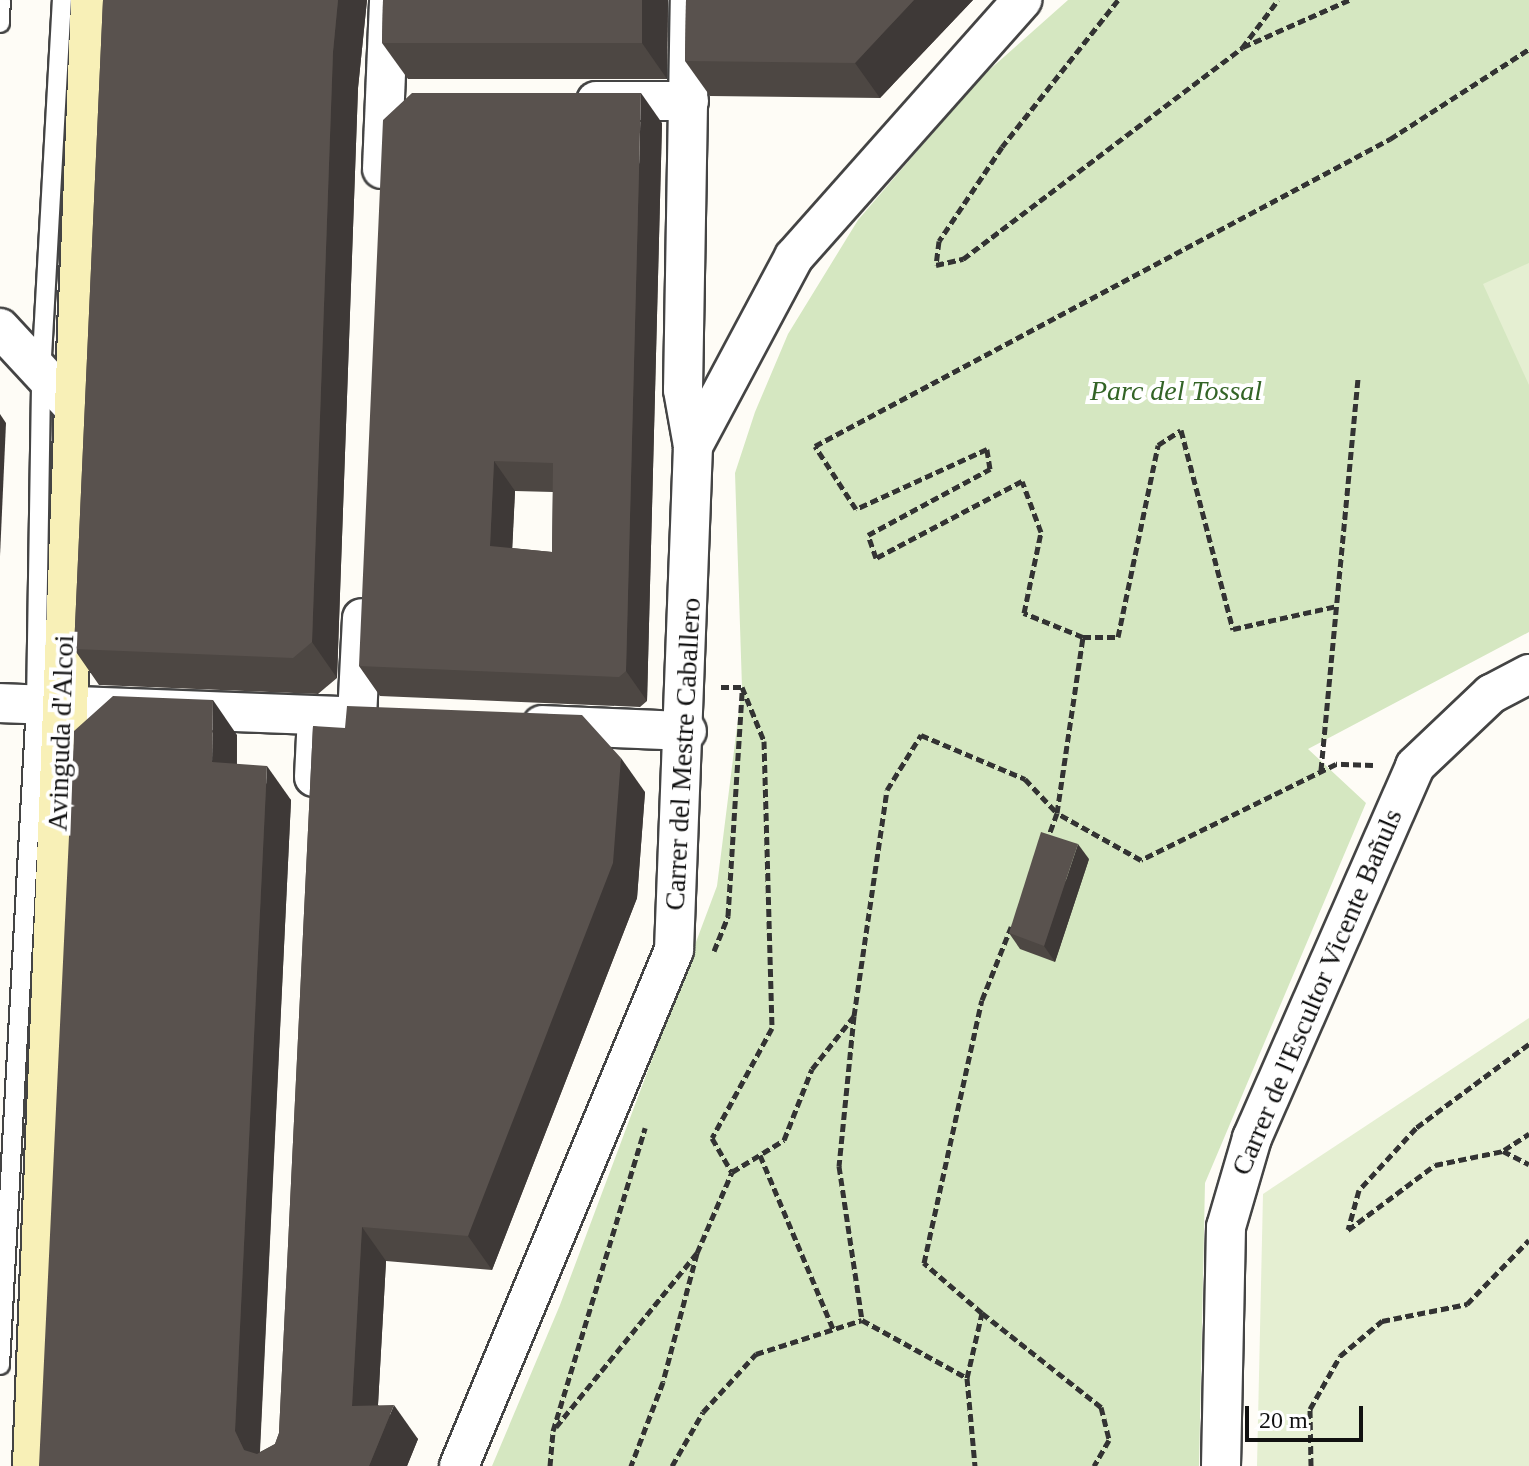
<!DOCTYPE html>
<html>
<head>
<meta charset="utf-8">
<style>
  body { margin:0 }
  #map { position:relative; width:1529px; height:1466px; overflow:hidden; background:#fefcf6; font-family:Georgia,serif }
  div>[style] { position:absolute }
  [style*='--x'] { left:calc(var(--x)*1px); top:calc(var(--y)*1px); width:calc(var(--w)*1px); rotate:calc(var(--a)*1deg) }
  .green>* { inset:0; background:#d5e7c1 }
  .pitch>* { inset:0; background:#e5efd2 }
  .path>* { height:5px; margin-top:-2.5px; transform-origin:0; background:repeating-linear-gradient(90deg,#333 0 8px,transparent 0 12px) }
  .roads { filter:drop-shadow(2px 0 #444) drop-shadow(-2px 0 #444) drop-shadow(0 2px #444) drop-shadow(0 -2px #444) }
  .service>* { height:18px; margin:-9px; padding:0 9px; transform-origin:9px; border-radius:9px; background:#fff }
  .minor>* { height:38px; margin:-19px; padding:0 19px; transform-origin:19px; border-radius:19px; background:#fff }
  .secondary>* { height:44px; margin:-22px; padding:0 22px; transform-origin:22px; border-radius:22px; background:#f8f0b7 }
  .wall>* { inset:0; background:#4d4743 }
  .shaded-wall>* { inset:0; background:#3e3937 }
  .building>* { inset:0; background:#59524e }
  span { translate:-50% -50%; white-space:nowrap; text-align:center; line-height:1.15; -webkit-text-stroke:8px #fff; paint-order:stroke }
  .park-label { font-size:28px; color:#336426; font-style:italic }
  .street-label { font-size:28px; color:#111 }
  .scale { position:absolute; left:1245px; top:1406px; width:118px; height:36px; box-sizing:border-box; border:4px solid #111; border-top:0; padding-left:10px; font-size:24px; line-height:28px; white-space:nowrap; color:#111; -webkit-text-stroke:6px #fff; paint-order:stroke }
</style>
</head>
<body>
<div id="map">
  <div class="green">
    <i style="clip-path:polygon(1068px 0,1529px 0,1529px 632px,1308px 749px,1366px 803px,1205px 1183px,1199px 1466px,492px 1466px,560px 1305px,717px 886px,742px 687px,735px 473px,755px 412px,788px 334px,858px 220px,979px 79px)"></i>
  </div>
  <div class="pitch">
    <i style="clip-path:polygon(1529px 263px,1529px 385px,1483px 284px)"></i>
    <i style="clip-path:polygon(1529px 1018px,1529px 1466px,1257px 1466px,1263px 1194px)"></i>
  </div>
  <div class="path">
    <i style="--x:1118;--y:0;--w:187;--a:128.3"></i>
    <i style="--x:1002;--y:147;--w:113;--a:123.8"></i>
    <i style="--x:939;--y:241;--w:24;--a:97"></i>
    <i style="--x:936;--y:265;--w:28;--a:-13"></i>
    <i style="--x:963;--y:259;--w:350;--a:-37.1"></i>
    <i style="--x:1242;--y:48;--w:60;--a:-53.1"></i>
    <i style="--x:1243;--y:47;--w:116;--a:-23.9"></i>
    <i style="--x:1083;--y:637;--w:35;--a:0"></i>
    <i style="--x:1118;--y:637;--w:196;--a:-78.2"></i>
    <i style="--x:1158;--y:445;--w:27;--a:-33"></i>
    <i style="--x:1181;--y:430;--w:206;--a:75.4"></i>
    <i style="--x:1233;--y:629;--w:107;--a:-12.5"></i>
    <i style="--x:721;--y:687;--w:21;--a:0"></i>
    <i style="--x:742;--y:687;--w:58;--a:67.8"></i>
    <i style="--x:764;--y:741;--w:287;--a:88.4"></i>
    <i style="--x:772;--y:1028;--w:125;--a:118.6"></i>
    <i style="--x:712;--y:1138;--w:39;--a:60"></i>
    <i style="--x:732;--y:1172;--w:61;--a:-31.6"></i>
    <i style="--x:784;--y:1140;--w:76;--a:-68.5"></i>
    <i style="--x:812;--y:1069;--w:68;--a:-51.6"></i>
    <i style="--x:854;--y:1016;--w:151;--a:95.7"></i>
    <i style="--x:839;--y:1166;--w:156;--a:81.5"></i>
    <i style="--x:862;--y:1320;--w:120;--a:28.9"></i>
    <i style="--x:967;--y:1378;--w:67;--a:-77"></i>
    <i style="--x:982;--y:1313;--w:77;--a:-139.2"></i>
    <i style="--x:924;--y:1263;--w:269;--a:-77.6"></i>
    <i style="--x:982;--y:1000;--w:79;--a:-68.3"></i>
    <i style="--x:1373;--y:765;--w:37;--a:-178"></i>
    <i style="--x:1336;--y:764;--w:217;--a:153.8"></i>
    <i style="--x:1141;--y:860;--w:96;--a:-150.8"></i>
    <i style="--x:1057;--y:813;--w:178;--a:-81.6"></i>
    <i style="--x:1083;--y:637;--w:64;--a:-157.9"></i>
    <i style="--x:1024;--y:613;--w:83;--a:-78.1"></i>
    <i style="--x:1041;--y:532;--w:54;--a:-110.4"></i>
    <i style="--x:1022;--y:481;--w:165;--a:152.2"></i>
    <i style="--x:876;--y:558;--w:24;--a:-109"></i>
    <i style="--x:868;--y:535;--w:139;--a:-28.4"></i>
    <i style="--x:990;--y:469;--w:20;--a:-99"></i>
    <i style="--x:987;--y:449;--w:144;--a:155.4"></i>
    <i style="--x:856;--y:509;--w:75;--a:-123.1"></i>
    <i style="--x:815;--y:446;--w:652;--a:-28.1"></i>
    <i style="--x:1390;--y:139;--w:166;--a:-32.9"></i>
    <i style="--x:1321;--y:770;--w:396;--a:-84.6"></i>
    <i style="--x:714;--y:951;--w:38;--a:-68"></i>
    <i style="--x:728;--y:916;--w:224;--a:-86.4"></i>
    <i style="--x:854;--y:1016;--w:228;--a:-81.7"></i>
    <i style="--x:887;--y:790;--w:65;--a:-58.3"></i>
    <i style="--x:921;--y:735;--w:113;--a:22.9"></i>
    <i style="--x:1025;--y:779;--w:47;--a:46.7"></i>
    <i style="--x:1057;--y:813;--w:29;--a:110"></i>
    <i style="--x:1529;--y:1044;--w:141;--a:143.4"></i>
    <i style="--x:1416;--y:1128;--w:84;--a:132.6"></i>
    <i style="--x:1359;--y:1190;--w:41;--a:105.4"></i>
    <i style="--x:1348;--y:1230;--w:109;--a:-36.8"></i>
    <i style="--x:1435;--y:1165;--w:69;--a:-11.6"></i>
    <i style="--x:1503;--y:1151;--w:29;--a:27"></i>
    <i style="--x:1504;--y:1150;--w:30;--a:-33"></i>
    <i style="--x:760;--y:1155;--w:189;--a:67.2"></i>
    <i style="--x:697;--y:1253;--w:88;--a:-66.6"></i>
    <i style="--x:982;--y:1313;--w:152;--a:38.3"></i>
    <i style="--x:1101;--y:1407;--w:34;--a:76"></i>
    <i style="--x:1109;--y:1440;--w:30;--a:120"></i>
    <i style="--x:967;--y:1378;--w:88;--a:84.8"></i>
    <i style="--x:556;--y:1427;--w:224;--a:-51"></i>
    <i style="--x:697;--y:1253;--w:133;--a:104.8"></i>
    <i style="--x:663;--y:1382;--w:90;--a:110.9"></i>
    <i style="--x:550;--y:1466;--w:35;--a:-85"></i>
    <i style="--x:553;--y:1431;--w:317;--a:-73.1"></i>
    <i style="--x:672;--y:1466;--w:62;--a:-60.1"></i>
    <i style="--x:703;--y:1412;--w:79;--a:-47.6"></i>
    <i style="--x:756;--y:1354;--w:111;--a:-17.8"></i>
    <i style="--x:1311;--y:1466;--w:57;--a:-91"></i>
    <i style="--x:1310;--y:1409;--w:61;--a:-60.5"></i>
    <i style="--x:1340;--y:1356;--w:55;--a:-39.8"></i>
    <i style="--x:1382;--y:1321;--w:87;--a:-11.3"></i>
    <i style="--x:1467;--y:1304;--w:89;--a:-45.9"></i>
  </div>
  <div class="roads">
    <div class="service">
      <i style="--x:0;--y:23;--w:23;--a:-88"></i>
      <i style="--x:0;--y:1365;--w:661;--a:-86.88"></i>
      <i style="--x:36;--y:705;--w:331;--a:-89.1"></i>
      <i style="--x:41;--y:374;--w:375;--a:-86.8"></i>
    </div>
    <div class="minor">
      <i style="--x:596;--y:101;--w:93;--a:0"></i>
      <i style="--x:382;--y:169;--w:169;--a:-87.6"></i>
      <i style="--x:0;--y:328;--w:112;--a:47.2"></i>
      <i style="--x:693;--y:446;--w:214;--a:-61.9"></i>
      <i style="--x:794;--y:257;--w:344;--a:-48.4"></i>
      <i style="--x:0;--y:703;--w:341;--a:2.2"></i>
      <i style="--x:357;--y:717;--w:99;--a:-87.1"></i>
      <i style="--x:542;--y:725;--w:145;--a:2.4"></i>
      <i style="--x:314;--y:777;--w:61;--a:-87.2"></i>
      <i style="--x:459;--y:1466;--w:559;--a:-67.38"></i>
      <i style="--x:674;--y:950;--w:504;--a:-87.84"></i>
      <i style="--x:693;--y:446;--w:57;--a:-100.1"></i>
      <i style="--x:683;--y:390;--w:390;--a:-89"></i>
      <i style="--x:1221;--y:1466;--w:239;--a:-88.8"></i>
      <i style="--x:1226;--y:1227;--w:93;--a:-73.7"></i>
      <i style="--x:1252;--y:1138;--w:406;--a:-66.3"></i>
      <i style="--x:1415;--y:766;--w:105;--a:-43.5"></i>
      <i style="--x:1491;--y:694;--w:43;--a:-27.8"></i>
    </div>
    <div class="secondary">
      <i style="--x:35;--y:1466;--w:1467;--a:-87.73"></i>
    </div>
  </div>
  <div class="wall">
    <i style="clip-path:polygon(103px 0,367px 0,358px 88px,337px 678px,318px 694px,99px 685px,74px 649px)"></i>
    <i style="clip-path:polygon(383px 0,668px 0,667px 79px,408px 79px,382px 43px)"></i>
    <i style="clip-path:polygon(686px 0,973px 0,880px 98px,710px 96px,685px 61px)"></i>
    <i style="clip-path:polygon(evenodd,662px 123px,647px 701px,640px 707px,380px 696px,359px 666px,662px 123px,515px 491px,553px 492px,552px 552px,512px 548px,515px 491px)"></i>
    <i style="clip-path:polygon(313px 726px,645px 792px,637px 898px,492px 1270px,386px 1261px,378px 1405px,418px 1439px,407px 1466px,39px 1466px,237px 735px,237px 764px,291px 800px,260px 1452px,275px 1444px,279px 1433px)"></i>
    <i style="clip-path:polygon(1089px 859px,1055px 962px,1020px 949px,1009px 933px)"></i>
  </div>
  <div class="shaded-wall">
    <i style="clip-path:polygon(338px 0,367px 0,358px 88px,337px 678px,312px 642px,333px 52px)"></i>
    <i style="clip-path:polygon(642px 0,668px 0,667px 79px,642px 43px)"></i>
    <i style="clip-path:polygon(914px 0,973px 0,880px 98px,855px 63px)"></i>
    <i style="clip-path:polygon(641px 93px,662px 123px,647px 701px,626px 671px)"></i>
    <i style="clip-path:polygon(0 414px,6px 423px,0 556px)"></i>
    <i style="clip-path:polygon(494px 461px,515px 491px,511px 576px,490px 546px)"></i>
    <i style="clip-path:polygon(213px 700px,237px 735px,236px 797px,212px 762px)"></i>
    <i style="clip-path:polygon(621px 758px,645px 792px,637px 898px,492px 1270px,468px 1236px)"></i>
    <i style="clip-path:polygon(267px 766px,291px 800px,259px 1465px,244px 1450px,235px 1431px)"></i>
    <i style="clip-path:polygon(1078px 844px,1089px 859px,1055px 962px,1044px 946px)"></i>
    <i style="clip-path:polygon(362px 1227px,386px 1261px,376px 1440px,352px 1406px)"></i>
    <i style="clip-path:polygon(394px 1405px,418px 1439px,407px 1466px,369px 1466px)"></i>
  </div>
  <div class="building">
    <i style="clip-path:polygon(103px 0,338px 0,333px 52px,312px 642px,293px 658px,74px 649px)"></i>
    <i style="clip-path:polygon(383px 0,642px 0,642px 43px,382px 43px)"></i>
    <i style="clip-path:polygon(686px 0,914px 0,855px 63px,685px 61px)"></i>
    <i style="clip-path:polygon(evenodd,412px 93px,641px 93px,626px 671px,619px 677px,359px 666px,383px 120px,412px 93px,494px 461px,553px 463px,552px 552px,490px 546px,494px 461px)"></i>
    <i style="clip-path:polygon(113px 696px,213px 700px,212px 762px,267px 766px,235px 1431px,244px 1450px,257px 1454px,275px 1444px,279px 1433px,313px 726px,345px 728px,347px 706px,582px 715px,621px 758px,613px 863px,468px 1236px,362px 1227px,352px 1406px,394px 1405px,369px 1466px,39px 1466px,74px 731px)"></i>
    <i style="clip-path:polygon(1041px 832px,1078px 844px,1044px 946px,1009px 933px)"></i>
  </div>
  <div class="park-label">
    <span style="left:1176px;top:391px">Parc del Tossal</span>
  </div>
  <div class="street-label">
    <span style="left:61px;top:733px;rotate:-88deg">Avinguda d'Alcoi</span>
    <span style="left:683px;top:754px;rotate:-87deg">Carrer del Mestre Caballero</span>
    <span style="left:1317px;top:992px;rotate:-67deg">Carrer de l'Escultor Vicente Bañuls</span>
  </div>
  <div class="scale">20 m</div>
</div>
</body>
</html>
